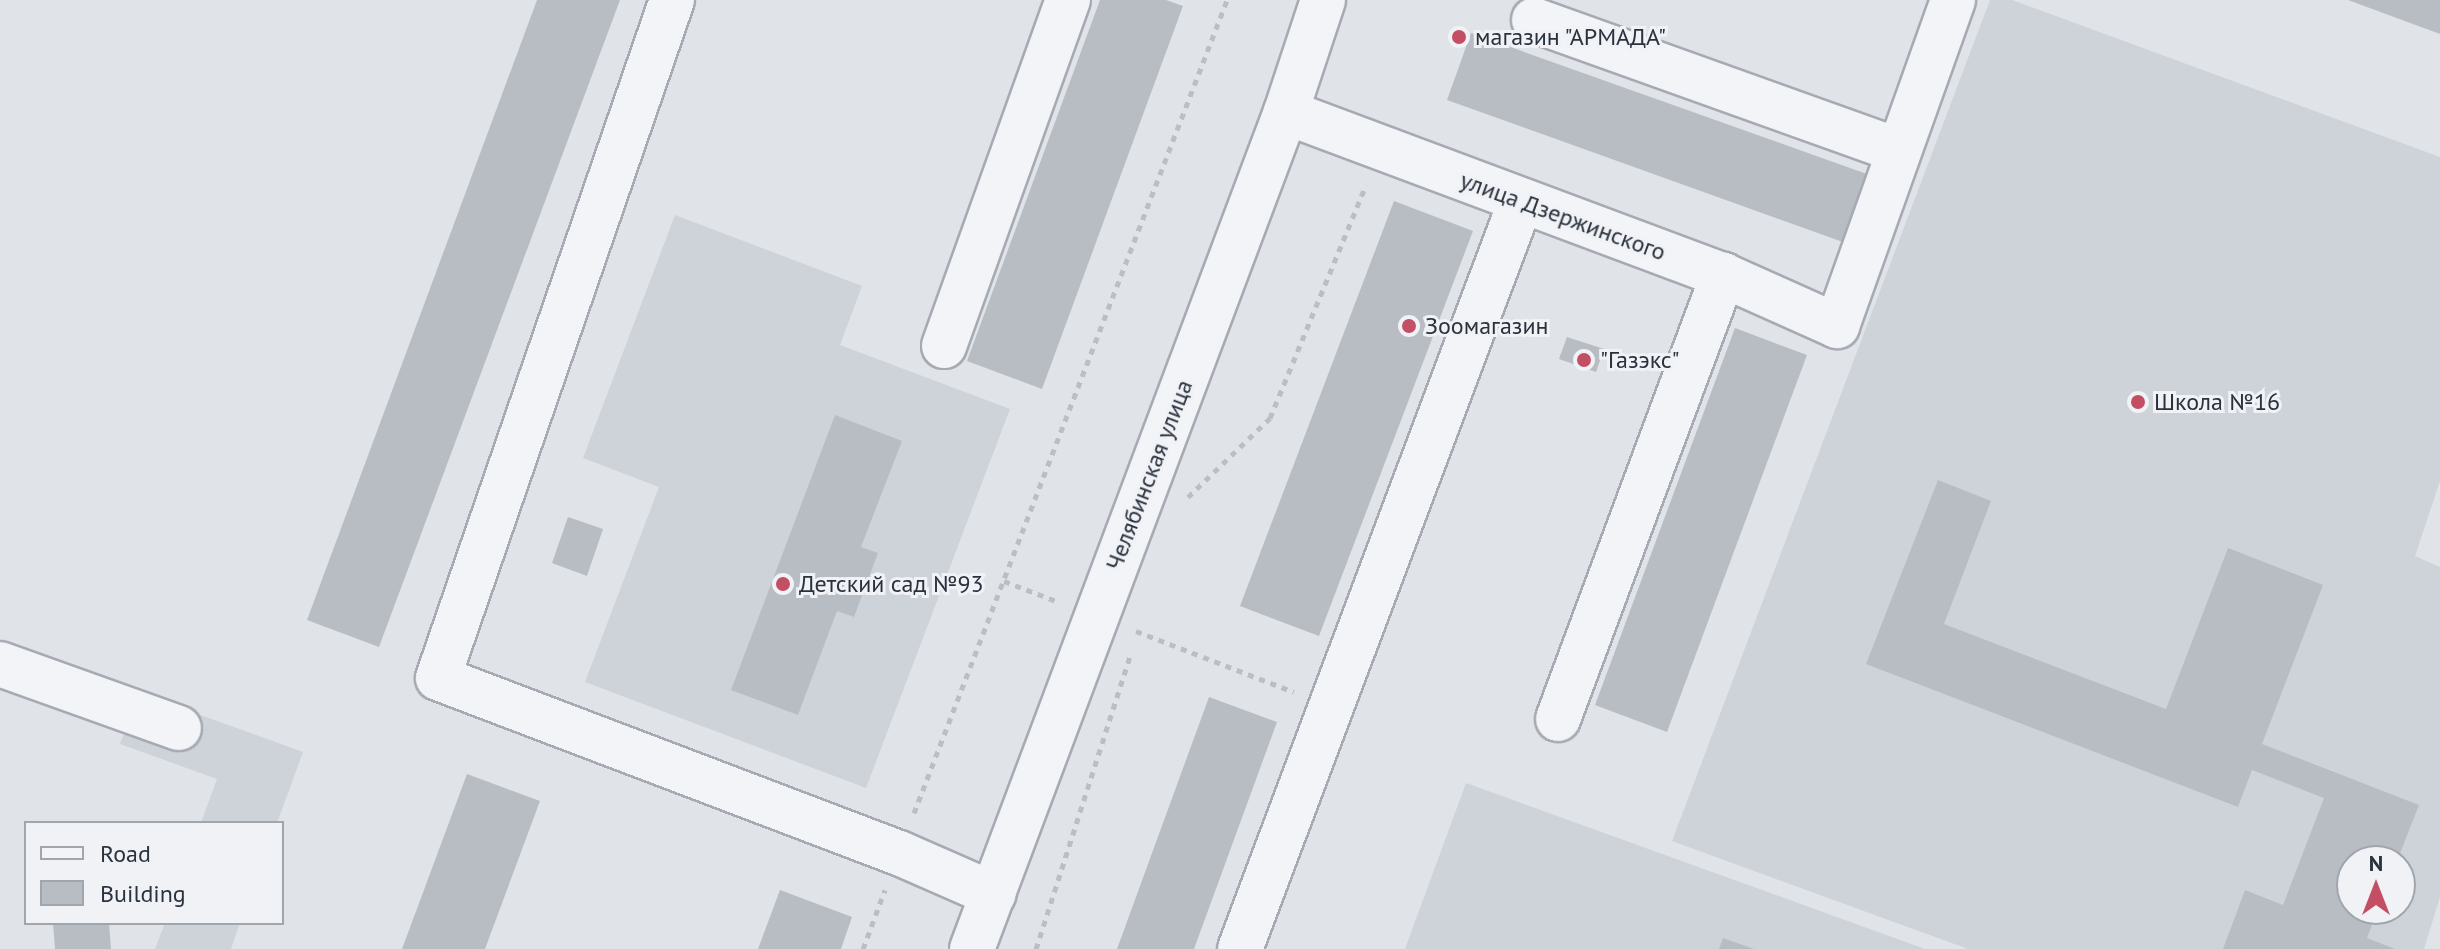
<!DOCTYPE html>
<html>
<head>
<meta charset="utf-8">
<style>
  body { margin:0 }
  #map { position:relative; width:2440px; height:949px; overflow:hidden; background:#e0e3e8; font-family:"PT Sans",sans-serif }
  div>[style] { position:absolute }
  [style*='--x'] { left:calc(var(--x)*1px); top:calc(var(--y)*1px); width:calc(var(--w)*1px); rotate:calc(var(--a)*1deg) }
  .built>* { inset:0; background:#ced3da }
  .building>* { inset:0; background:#b8bdc4 }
  .path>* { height:5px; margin-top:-2.5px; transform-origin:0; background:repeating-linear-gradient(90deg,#bbbec3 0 6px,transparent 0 12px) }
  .roads { filter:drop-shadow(2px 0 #a6aab2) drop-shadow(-2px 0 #a6aab2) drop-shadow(0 2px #a6aab2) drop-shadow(0 -2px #a6aab2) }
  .minor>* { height:44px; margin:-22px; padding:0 22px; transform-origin:22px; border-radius:22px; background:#f3f4f7 }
  .dots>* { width:22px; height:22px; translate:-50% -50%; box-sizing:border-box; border:4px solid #f0f2f6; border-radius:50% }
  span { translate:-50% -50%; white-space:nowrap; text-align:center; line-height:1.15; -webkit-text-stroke:6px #f0f2f6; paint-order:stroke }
  .poi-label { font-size:24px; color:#2a323e }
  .left { translate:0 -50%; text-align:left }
  .street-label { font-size:24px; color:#2a323e }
  .legend { position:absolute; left:24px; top:821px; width:260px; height:104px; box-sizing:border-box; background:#f0f2f6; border:2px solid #a1a5ac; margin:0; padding:10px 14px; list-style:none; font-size:24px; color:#2a323e }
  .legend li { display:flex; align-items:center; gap:16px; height:40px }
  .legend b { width:40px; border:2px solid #a1a5ac }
  .north { position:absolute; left:2336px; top:845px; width:80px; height:80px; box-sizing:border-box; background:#f0f2f6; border:2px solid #a1a5ac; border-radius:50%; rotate:0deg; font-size:22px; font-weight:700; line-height:32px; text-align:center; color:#2a323e }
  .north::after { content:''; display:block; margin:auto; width:28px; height:36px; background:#c34f64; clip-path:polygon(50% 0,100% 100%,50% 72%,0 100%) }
</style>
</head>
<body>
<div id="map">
  <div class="built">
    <i style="clip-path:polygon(evenodd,1990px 0,2012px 0,2440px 157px,2440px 481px,2415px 556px,2440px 567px,2440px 897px,2424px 949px,1968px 949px,1672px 841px,1990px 0,2352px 861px,2400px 861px,2400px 909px,2352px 909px,2352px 861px)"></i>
    <i style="clip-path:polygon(675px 215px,862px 286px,840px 345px,1010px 409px,866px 788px,585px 682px,659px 487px,583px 458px)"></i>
    <i style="clip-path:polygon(139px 693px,303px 752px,277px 823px,201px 823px,217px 779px,120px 744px)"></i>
    <i style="clip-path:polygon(1466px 783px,1925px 949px,1405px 949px)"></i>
    <i style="clip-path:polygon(165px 923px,240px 923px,231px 949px,155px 949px)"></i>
  </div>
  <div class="building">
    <i style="clip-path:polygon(537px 0,620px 0,379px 647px,307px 620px)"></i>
    <i style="clip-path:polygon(1100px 0,1166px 0,1183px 6px,1042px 389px,967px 361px)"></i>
    <i style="clip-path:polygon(2348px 0,2440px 0,2440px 34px)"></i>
    <i style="clip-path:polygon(1471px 33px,1878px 178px,1854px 246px,1447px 100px)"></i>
    <i style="clip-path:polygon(1394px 201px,1473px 231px,1319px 636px,1240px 606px)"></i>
    <i style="clip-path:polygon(1735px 328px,1807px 355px,1667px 732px,1595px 705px)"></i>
    <i style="clip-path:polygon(1567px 337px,1604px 349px,1596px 372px,1559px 359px)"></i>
    <i style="clip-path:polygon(835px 415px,902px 441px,861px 547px,878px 553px,854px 617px,837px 611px,798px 715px,731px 690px)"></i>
    <i style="clip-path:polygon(1938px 480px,1991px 501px,1944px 624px,2166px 709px,2228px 548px,2323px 585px,2262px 744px,2419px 805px,2397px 861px,2352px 861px,2352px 909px,2378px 909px,2367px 938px,2395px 949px,2223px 949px,2245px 890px,2283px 905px,2324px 798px,2252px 770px,2238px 807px,1866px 664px)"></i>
    <i style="clip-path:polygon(568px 517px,603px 529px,587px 576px,552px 563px)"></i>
    <i style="clip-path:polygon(1209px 697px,1277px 722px,1194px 949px,1117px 949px)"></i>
    <i style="clip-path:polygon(467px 774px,540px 801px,485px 949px,402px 949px)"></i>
    <i style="clip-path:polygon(780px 890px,852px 917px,841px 949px,758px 949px)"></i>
    <i style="clip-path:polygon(53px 923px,109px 923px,111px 949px,55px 949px)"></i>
    <i style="clip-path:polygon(1723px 938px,1754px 949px,1719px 949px)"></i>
  </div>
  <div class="path">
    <i style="--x:1188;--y:497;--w:114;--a:-43.9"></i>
    <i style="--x:1270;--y:418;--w:252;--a:-67.6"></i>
    <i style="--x:1004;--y:581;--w:59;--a:20.9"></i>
    <i style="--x:1136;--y:631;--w:169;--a:21.1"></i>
    <i style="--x:914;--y:813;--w:871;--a:-68.94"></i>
    <i style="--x:863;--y:949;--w:63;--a:-69.6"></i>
    <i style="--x:1036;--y:949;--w:307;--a:-72.2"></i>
  </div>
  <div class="roads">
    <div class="minor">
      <i style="--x:672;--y:0;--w:717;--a:109.04"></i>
      <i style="--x:438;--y:678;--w:493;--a:20.8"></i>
      <i style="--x:899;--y:853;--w:103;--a:23.6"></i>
      <i style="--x:1534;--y:20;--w:387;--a:19.7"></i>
      <i style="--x:1286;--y:112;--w:466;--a:20.5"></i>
      <i style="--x:1723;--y:275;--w:125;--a:24.1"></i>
      <i style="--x:1837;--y:326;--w:346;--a:-70.4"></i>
      <i style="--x:944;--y:346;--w:368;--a:-70.3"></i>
      <i style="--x:0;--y:664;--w:190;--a:19.7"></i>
      <i style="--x:1558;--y:719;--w:474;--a:-69.6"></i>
      <i style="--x:972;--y:949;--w:894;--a:-69.44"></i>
      <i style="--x:1286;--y:112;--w:118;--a:-71.7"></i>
      <i style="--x:1240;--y:949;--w:799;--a:-69.41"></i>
    </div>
  </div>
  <div class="dots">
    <i style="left:1459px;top:37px;background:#c34f64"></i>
    <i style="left:1409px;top:326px;background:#c34f64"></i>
    <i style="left:1584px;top:360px;background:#c34f64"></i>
    <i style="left:2138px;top:402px;background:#c34f64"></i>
    <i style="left:783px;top:584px;background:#c34f64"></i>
  </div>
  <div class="poi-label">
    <span class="left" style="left:1475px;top:37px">магазин "АРМАДА"</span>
    <span class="left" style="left:1425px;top:326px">Зоомагазин</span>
    <span class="left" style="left:1600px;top:360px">"Газэкс"</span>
    <span class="left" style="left:2154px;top:402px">Школа №16</span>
    <span class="left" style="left:799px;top:584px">Детский сад №93</span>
  </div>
  <div class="street-label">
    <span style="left:1563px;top:216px;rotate:20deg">улица Дзержинского</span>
    <span style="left:1149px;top:475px;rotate:-69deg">Челябинская улица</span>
  </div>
  <ul class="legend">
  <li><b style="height:10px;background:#f3f4f7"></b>Road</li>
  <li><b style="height:22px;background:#b8bdc4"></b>Building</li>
  </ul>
  <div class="north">N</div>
</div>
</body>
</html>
